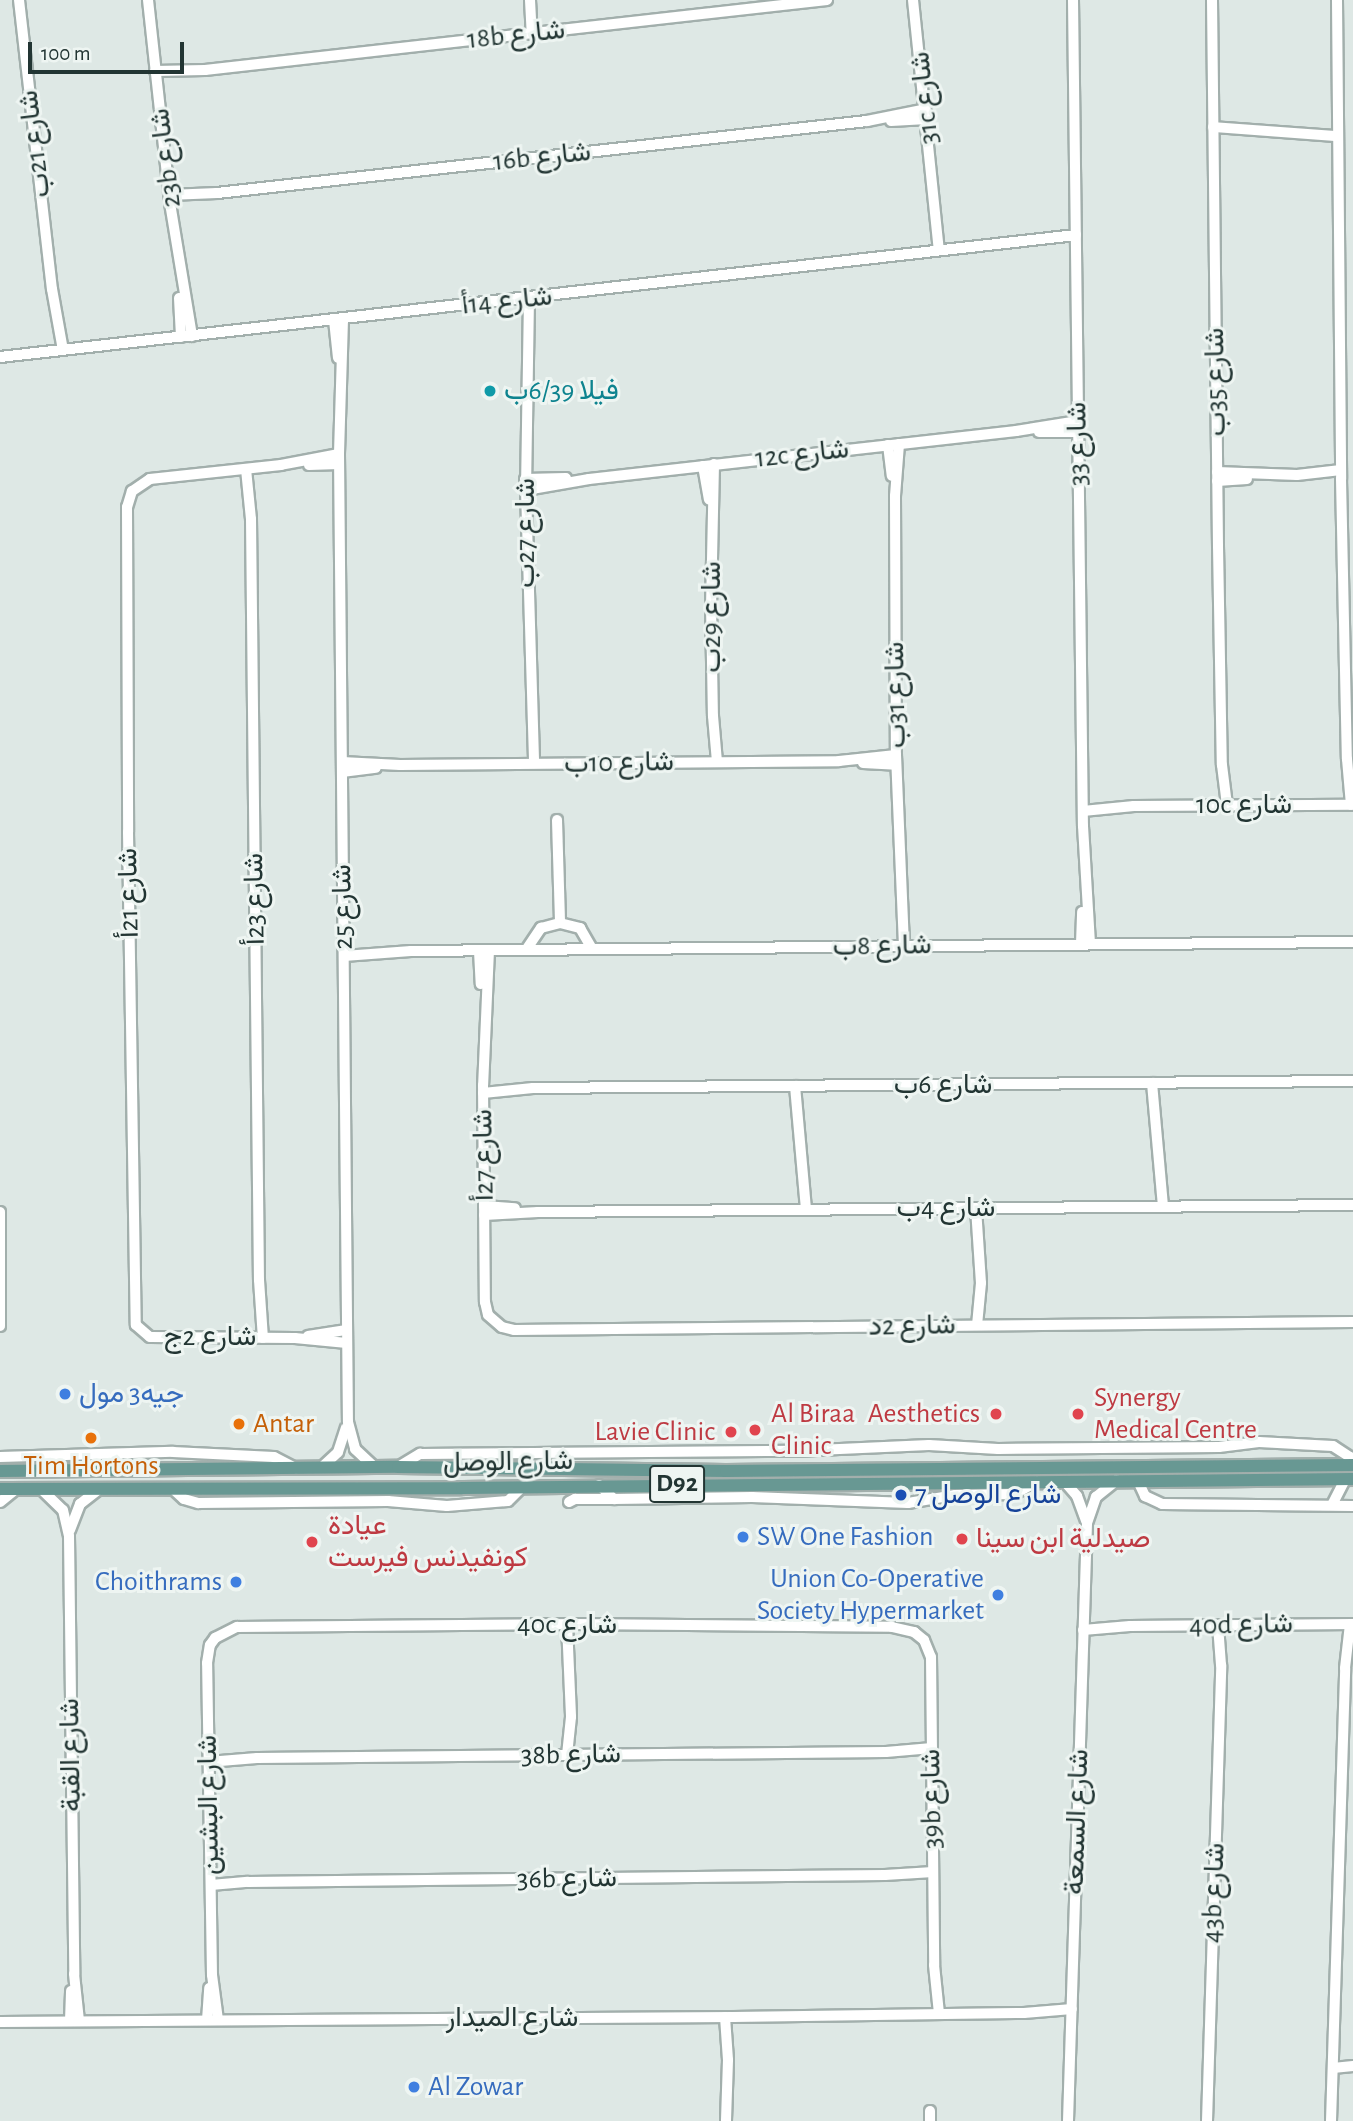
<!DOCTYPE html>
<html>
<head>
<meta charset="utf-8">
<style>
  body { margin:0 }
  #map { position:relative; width:1353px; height:2121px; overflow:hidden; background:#dee8e5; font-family:"Alegreya Sans",Vazirmatn,sans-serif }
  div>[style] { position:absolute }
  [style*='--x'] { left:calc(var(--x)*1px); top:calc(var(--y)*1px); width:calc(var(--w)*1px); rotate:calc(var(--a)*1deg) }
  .roads { filter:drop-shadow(2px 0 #a2afac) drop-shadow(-2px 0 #a2afac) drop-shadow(0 2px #a2afac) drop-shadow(0 -2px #a2afac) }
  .minor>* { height:10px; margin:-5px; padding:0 5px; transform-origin:5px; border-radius:5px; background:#fff }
  .major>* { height:12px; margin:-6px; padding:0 6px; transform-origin:6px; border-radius:6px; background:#689893 }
  .dots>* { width:19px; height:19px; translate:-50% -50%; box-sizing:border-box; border:4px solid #eef5f2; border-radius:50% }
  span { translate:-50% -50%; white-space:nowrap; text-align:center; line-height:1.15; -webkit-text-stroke:6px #eef5f2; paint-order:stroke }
  .shield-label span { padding:2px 5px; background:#eef5f2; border:2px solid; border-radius:5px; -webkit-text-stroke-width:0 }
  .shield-label { font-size:26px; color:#223533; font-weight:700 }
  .street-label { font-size:28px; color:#223533 }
  .culture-label { font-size:28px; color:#0d838f }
  .left { translate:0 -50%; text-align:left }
  .shop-label { font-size:28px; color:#366cbe }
  .right { translate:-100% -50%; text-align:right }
  .health-label { font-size:28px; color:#be3a42 }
  .food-label { font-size:28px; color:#c56008 }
  .transit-label { font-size:28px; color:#164399 }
  .scale { position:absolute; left:28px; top:42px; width:156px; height:32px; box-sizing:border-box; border:4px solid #223533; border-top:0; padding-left:9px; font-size:21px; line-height:24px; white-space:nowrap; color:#223533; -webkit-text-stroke:5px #eef5f2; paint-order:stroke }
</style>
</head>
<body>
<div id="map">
  <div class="roads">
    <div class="minor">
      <i style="--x:19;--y:0;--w:291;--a:83.5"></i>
      <i style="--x:52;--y:289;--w:62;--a:79.8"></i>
      <i style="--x:148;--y:0;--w:204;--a:83.8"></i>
      <i style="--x:170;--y:203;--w:135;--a:80.6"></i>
      <i style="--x:530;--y:0;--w:33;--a:87"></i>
      <i style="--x:913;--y:0;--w:251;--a:84.1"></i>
      <i style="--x:1073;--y:0;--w:826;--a:89.31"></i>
      <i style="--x:1083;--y:826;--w:118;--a:86.6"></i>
      <i style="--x:1212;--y:0;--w:546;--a:89.37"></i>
      <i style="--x:1218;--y:546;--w:219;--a:89"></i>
      <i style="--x:1222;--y:765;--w:40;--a:82.9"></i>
      <i style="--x:1337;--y:0;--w:479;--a:89.5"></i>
      <i style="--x:1341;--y:479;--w:280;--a:88.8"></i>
      <i style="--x:1347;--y:759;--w:46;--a:85"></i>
      <i style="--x:155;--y:71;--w:50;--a:-1.1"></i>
      <i style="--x:205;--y:70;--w:626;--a:-6.42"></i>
      <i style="--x:891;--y:121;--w:36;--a:-3"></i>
      <i style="--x:1213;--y:127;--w:124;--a:4.2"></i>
      <i style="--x:169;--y:195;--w:48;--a:-2.4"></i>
      <i style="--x:217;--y:193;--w:654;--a:-6.32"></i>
      <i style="--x:867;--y:121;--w:60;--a:-11.5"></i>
      <i style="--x:179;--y:298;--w:39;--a:87"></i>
      <i style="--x:529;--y:298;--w:192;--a:90.9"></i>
      <i style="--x:526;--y:490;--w:273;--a:88.3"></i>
      <i style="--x:343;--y:319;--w:135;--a:91.7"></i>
      <i style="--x:339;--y:454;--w:968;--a:89.47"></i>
      <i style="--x:348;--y:1422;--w:28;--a:75"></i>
      <i style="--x:355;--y:1449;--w:26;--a:43"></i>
      <i style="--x:334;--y:320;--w:38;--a:84"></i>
      <i style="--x:0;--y:357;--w:1083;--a:-6.47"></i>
      <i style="--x:1039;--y:432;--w:39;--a:0"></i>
      <i style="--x:899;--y:444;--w:52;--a:94.4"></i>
      <i style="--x:895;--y:496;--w:259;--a:89.8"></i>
      <i style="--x:896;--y:755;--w:191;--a:87.6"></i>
      <i style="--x:888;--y:445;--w:31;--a:83"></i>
      <i style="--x:339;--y:454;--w:59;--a:169.3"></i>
      <i style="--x:281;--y:465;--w:132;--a:173.9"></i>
      <i style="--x:150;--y:479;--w:22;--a:146"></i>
      <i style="--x:132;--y:491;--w:17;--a:107"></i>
      <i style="--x:127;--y:507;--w:325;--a:89.8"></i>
      <i style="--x:128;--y:832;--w:493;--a:89.1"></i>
      <i style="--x:136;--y:1325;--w:18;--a:41"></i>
      <i style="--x:150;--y:1337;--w:145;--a:0.4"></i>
      <i style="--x:295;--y:1338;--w:52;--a:5.5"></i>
      <i style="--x:714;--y:464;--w:141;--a:91.2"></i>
      <i style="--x:711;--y:605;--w:111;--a:89"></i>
      <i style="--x:713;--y:716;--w:46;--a:85"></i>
      <i style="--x:309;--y:465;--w:30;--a:-2"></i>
      <i style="--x:703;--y:466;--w:34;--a:80"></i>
      <i style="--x:246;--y:469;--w:50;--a:84.3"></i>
      <i style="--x:251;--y:519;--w:761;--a:89.4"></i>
      <i style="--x:259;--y:1280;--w:58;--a:86.1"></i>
      <i style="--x:1217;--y:472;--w:80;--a:2.1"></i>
      <i style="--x:1297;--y:475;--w:44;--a:-6.5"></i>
      <i style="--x:525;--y:479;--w:41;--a:-1.4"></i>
      <i style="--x:1217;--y:481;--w:30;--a:-4"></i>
      <i style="--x:526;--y:490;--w:64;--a:-9.9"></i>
      <i style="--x:589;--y:479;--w:430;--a:-6.4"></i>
      <i style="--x:1016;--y:431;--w:63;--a:-9.2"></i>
      <i style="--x:342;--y:762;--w:58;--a:3"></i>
      <i style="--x:400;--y:765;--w:439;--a:-0.5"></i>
      <i style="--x:839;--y:761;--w:57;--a:-6"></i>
      <i style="--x:863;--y:763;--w:33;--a:3"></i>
      <i style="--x:342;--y:772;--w:34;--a:-7"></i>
      <i style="--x:1083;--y:811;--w:51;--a:-5.6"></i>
      <i style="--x:1134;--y:806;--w:219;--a:-0.3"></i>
      <i style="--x:557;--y:820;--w:103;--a:88.3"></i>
      <i style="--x:1081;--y:944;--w:32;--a:-88"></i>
      <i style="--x:489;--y:950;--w:135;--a:92.5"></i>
      <i style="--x:483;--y:1085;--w:217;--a:89.5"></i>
      <i style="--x:485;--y:1302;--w:13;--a:77"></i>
      <i style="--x:488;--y:1315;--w:18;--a:41"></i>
      <i style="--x:502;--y:1327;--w:12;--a:14"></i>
      <i style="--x:514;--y:1330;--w:839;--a:-0.55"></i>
      <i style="--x:526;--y:950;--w:27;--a:-56"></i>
      <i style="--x:541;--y:928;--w:20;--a:-15"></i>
      <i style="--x:560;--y:923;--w:21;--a:14"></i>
      <i style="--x:580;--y:928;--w:24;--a:60"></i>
      <i style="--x:479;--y:951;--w:33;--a:87"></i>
      <i style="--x:344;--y:956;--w:67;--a:-4.3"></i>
      <i style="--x:411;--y:951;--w:942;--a:-0.55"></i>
      <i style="--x:1152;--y:1083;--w:123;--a:84.9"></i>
      <i style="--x:795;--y:1086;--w:124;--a:84.9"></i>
      <i style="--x:483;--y:1093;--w:50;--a:-5.7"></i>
      <i style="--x:533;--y:1088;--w:820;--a:-0.49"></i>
      <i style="--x:484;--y:1206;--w:31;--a:4"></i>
      <i style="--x:976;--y:1208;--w:75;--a:86.2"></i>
      <i style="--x:981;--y:1283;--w:42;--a:95.4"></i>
      <i style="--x:0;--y:1212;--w:114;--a:90"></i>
      <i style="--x:484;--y:1215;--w:54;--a:-3.2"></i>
      <i style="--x:538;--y:1212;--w:815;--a:-0.49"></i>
      <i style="--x:308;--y:1336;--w:39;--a:-9"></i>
      <i style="--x:0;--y:1457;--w:173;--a:-1.7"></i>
      <i style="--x:173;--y:1452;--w:101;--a:2.8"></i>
      <i style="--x:274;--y:1457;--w:25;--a:27"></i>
      <i style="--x:398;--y:1467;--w:26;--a:-31"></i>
      <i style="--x:420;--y:1454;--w:375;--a:-0.5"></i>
      <i style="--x:795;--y:1451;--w:134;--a:-2.6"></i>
      <i style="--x:929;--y:1445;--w:69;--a:3.3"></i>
      <i style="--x:998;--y:1449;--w:221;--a:-0.5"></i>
      <i style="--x:1219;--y:1447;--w:40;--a:-7.1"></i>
      <i style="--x:1259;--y:1442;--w:74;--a:3.1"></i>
      <i style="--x:1333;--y:1446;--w:20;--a:33"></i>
      <i style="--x:1350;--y:1457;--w:8;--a:83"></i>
      <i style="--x:321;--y:1468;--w:23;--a:-43"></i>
      <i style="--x:338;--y:1452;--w:25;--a:-72"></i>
      <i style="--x:1064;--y:1481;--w:20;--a:49"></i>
      <i style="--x:1077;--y:1496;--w:27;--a:70"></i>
      <i style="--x:1138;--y:1481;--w:17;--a:65"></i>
      <i style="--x:1145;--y:1496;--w:19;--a:25"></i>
      <i style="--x:1162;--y:1504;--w:191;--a:0.6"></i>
      <i style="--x:599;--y:1485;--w:21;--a:43"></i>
      <i style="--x:614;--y:1499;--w:138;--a:-0.8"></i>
      <i style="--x:752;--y:1497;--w:156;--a:2.2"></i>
      <i style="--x:908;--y:1503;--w:48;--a:-9.7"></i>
      <i style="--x:955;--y:1495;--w:59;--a:-1"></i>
      <i style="--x:1014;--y:1494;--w:26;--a:-28"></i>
      <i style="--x:172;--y:1488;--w:16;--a:43"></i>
      <i style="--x:184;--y:1499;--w:15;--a:16"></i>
      <i style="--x:198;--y:1503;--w:190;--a:-0.6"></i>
      <i style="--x:388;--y:1501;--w:59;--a:4.8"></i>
      <i style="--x:447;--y:1506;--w:61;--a:-4.7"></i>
      <i style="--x:508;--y:1501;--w:21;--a:-45"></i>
      <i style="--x:41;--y:1489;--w:30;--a:44"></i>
      <i style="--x:63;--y:1510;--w:27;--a:77"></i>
      <i style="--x:69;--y:1536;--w:438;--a:89.3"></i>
      <i style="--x:74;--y:1974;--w:47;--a:83.9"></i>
      <i style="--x:0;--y:1502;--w:21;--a:-39"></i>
      <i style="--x:569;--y:1502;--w:7;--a:-27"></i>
      <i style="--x:575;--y:1499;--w:39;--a:0"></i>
      <i style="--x:1332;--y:1505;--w:29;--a:-63"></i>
      <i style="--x:70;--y:1530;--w:28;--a:-69"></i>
      <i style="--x:80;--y:1504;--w:24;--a:-38"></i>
      <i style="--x:567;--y:1624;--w:93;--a:87.5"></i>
      <i style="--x:571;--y:1717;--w:38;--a:96"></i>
      <i style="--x:1083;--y:1630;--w:47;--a:-4.9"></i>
      <i style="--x:1130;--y:1626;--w:223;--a:-0.5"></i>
      <i style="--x:208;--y:1762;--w:49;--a:-4.7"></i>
      <i style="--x:257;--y:1758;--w:629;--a:-0.55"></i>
      <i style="--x:886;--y:1752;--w:46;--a:-5"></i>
      <i style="--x:211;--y:1885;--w:37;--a:-5"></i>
      <i style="--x:248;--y:1882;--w:637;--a:-0.63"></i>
      <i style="--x:885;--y:1875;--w:48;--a:-3.6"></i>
      <i style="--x:725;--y:2017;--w:43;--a:86"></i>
      <i style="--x:728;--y:2060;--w:61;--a:91.9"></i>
      <i style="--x:207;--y:2020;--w:32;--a:-86"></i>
      <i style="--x:218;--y:2020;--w:45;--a:-97.6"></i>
      <i style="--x:212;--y:1975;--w:312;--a:-90.9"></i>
      <i style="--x:207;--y:1663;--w:18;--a:-81"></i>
      <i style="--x:210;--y:1645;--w:9;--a:-54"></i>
      <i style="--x:215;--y:1638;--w:25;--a:-27"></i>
      <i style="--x:237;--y:1627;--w:338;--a:-0.5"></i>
      <i style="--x:575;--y:1624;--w:317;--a:0.5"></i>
      <i style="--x:892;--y:1627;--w:23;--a:13"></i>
      <i style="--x:914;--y:1632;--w:13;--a:39"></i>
      <i style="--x:924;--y:1640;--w:18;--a:68"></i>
      <i style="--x:931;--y:1657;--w:308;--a:89.4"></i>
      <i style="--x:934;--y:1965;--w:48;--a:84.1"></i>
      <i style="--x:70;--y:2021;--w:30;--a:-88"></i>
      <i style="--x:0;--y:2022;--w:733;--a:-0.39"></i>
      <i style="--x:733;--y:2017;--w:291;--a:-0.8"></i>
      <i style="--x:1024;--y:2013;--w:48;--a:-4.8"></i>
      <i style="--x:1333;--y:2068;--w:20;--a:-6"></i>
      <i style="--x:930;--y:2121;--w:10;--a:-90"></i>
      <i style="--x:1068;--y:2121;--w:598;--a:-88.18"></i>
      <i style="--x:1087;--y:1523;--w:28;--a:-71"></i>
      <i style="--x:1096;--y:1497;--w:26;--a:-39"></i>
      <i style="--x:1207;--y:2121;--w:456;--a:-88.2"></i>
      <i style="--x:1221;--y:1665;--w:40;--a:-94.3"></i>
      <i style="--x:1331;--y:2121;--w:453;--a:-88.2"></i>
      <i style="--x:1345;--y:1668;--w:44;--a:-83.5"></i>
    </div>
    <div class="major">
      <i style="--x:0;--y:1471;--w:398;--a:-0.6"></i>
      <i style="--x:398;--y:1467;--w:328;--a:0.7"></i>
      <i style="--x:726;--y:1471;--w:627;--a:-0.55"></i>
      <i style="--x:0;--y:1489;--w:462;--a:-0.1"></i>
      <i style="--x:462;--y:1488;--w:891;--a:-0.58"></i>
    </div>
  </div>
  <div class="dots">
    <i style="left:490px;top:391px;background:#0f9aa8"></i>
    <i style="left:65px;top:1394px;background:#3f7fe0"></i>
    <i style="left:996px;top:1414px;background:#e0444e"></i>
    <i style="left:1078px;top:1414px;background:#e0444e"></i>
    <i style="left:239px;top:1424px;background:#e8710a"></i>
    <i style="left:755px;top:1430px;background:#e0444e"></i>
    <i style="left:731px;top:1432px;background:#e0444e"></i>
    <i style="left:91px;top:1438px;background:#e8710a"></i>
    <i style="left:901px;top:1495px;background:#1a4fb4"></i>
    <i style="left:743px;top:1537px;background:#3f7fe0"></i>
    <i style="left:962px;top:1539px;background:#e0444e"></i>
    <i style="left:312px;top:1542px;background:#e0444e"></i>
    <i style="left:236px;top:1582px;background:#3f7fe0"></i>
    <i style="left:998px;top:1595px;background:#3f7fe0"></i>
    <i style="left:414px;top:2087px;background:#3f7fe0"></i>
  </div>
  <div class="shield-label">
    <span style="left:677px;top:1484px">D92</span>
  </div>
  <div class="street-label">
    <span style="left:516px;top:35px;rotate:-6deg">18b شارع</span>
    <span style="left:925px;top:98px;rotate:-96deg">31c شارع</span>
    <span style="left:35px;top:144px;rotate:-97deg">شارع 21ب</span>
    <span style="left:542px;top:157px;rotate:-6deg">16b شارع</span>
    <span style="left:166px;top:158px;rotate:-97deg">23b شارع</span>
    <span style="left:507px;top:301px;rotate:-6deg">شارع 14أ</span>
    <span style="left:1216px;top:382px;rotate:-91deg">شارع 35ب</span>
    <span style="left:1078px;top:444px;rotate:-91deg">شارع 33</span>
    <span style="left:802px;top:454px;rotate:-6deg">12c شارع</span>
    <span style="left:526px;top:533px;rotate:-90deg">شارع 27ب</span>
    <span style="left:712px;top:617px;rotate:-90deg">شارع 29ب</span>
    <span style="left:896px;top:695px;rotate:-91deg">شارع 31ب</span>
    <span style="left:619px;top:763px;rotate:-1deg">شارع 10ب</span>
    <span style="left:1244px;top:805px">10c شارع</span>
    <span style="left:129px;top:893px;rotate:-91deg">شارع 21أ</span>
    <span style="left:255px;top:899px;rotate:-91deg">شارع 23أ</span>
    <span style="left:343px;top:907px;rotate:-91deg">شارع 25</span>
    <span style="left:882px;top:946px;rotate:-1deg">شارع 8ب</span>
    <span style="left:943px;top:1085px">شارع 6ب</span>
    <span style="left:484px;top:1155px;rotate:-91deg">شارع 27أ</span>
    <span style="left:946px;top:1208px">شارع 4ب</span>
    <span style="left:912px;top:1326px;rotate:-1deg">شارع 2د</span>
    <span style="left:210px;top:1337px">شارع 2ج</span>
    <span style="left:508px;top:1462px;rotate:-1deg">شارع الوصل</span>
    <span style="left:567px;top:1625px">40c شارع</span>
    <span style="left:1241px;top:1625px;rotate:-1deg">40d شارع</span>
    <span style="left:71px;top:1755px;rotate:-91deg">شارع القبة</span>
    <span style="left:571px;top:1755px;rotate:-1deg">38b شارع</span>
    <span style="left:932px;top:1799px;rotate:-91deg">39b شارع</span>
    <span style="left:209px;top:1805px;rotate:-91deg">شارع البشين</span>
    <span style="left:1077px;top:1822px;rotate:-88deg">شارع السمعة</span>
    <span style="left:567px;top:1879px;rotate:-1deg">36b شارع</span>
    <span style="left:1214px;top:1893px;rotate:-88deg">43b شارع</span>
    <span style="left:512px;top:2018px">شارع الميدار</span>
  </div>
  <div class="culture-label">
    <span class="left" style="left:504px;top:391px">فيلا 6/39ب</span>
  </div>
  <div class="shop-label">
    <span class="left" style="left:79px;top:1394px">جيه3 مول</span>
    <span class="left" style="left:757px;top:1537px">SW One Fashion</span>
    <span class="right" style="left:984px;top:1595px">Union Co-Operative<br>Society Hypermarket</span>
    <span class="right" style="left:222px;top:1582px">Choithrams</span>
    <span class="left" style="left:428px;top:2087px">Al Zowar</span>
  </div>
  <div class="health-label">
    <span class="left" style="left:1094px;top:1414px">Synergy<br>Medical Centre</span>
    <span class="left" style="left:771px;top:1430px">Al Biraa<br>Clinic</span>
    <span class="right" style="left:980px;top:1414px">Aesthetics</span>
    <span class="right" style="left:715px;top:1432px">Lavie Clinic</span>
    <span class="left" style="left:328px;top:1542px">عيادة<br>كونفيدنس فيرست</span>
    <span class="left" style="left:976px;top:1539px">صيدلية ابن سينا</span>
  </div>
  <div class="food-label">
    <span class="left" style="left:253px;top:1424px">Antar</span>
    <span style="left:91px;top:1466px">Tim Hortons</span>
  </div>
  <div class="transit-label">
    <span class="left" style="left:915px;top:1495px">شارع الوصل 7</span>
  </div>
  <div class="scale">100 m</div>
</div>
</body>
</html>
